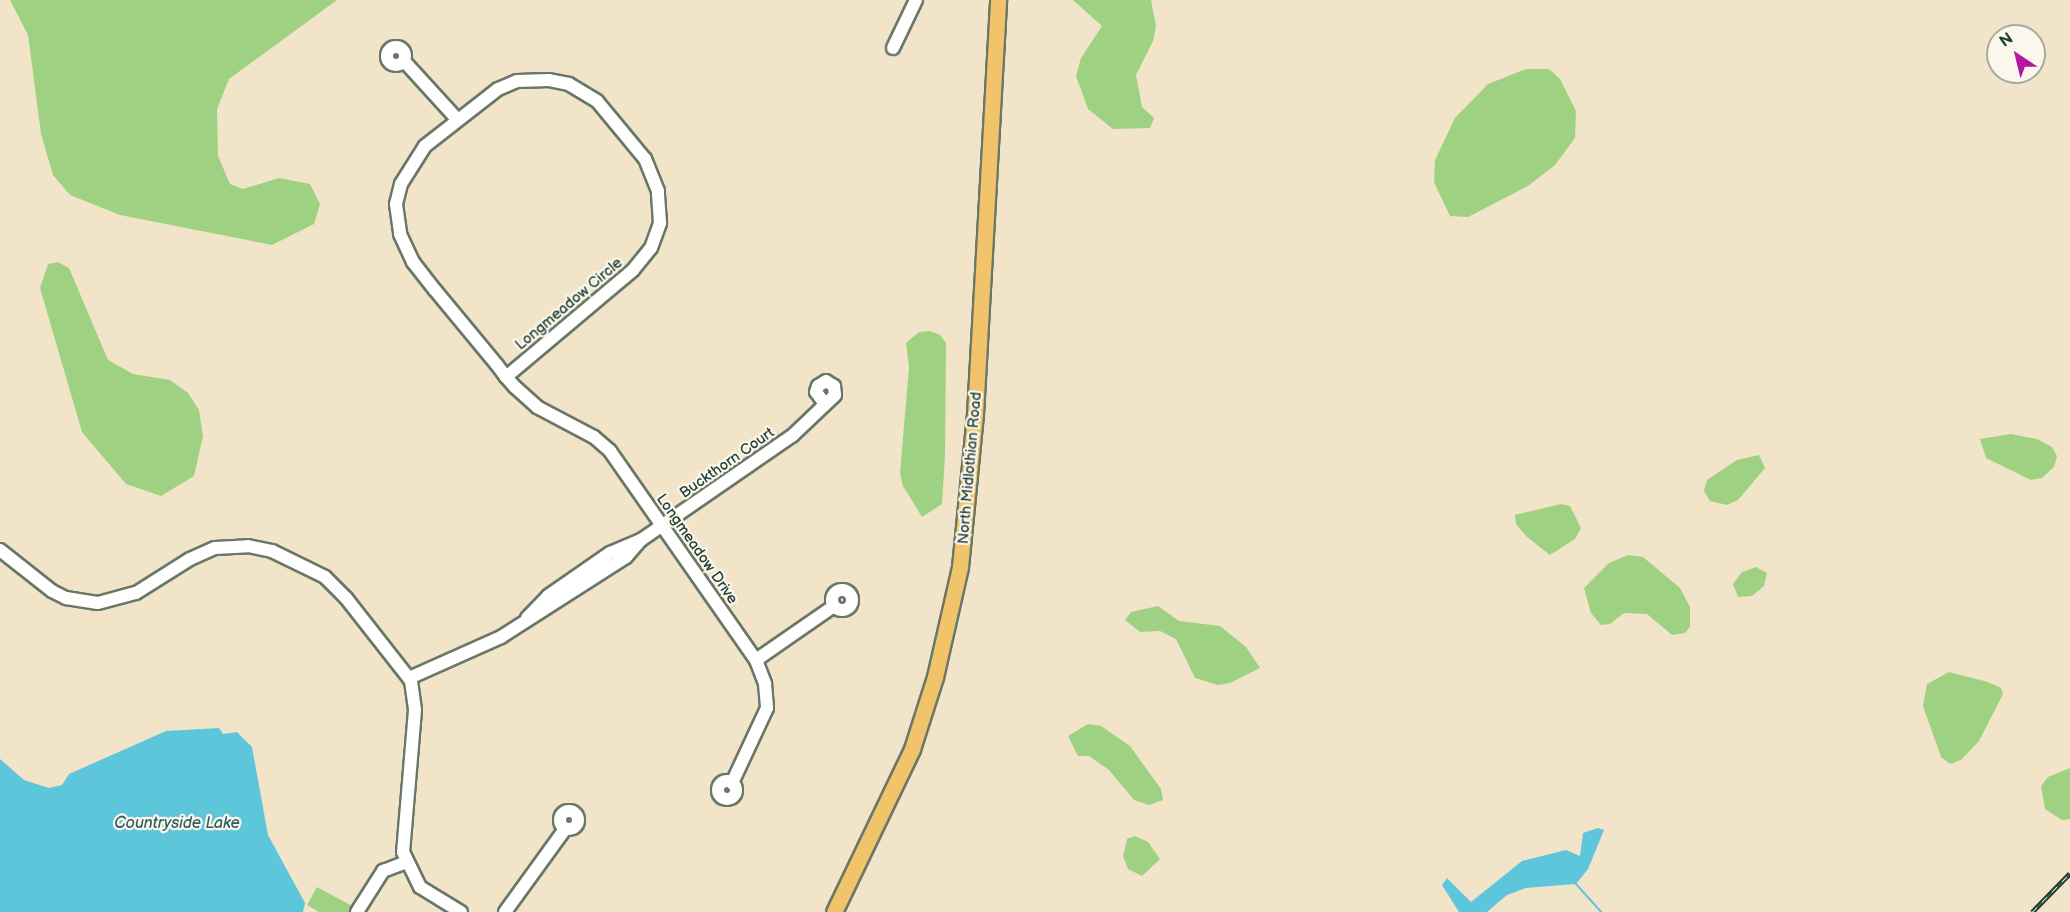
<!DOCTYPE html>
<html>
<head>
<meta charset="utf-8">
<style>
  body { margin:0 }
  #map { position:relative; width:2070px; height:912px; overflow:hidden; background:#f2e4c8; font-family:"Balsamiq Sans",sans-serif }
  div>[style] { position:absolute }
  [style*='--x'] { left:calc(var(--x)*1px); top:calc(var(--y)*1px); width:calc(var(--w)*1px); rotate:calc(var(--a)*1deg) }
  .green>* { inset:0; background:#9ed282 }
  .water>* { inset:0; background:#5ec6db }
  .stream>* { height:2px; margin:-1px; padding:0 1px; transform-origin:1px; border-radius:1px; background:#5ec6db }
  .roads { filter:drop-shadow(2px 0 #697768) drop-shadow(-2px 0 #697768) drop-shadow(0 2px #697768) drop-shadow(0 -2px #697768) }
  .minor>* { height:12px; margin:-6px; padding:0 6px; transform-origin:6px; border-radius:6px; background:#fff }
  .minor>.ring { margin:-6px; padding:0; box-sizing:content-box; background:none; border:12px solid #fff; border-radius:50% }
  .major>* { height:15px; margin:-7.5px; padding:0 7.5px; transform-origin:7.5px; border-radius:7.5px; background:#f1c36a }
  .rail>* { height:4.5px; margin-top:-2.25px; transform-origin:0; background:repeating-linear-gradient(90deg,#fbf7ec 0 7px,#1f3d34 0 14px); box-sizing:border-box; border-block:2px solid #1f3d34 }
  span { translate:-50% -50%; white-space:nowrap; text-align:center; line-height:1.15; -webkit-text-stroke:4.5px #fbf7ec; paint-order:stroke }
  .street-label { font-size:15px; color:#1f3d34 }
  .water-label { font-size:16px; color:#2f5f5e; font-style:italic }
  .north { position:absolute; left:1986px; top:24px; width:60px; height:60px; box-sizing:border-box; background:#fbf7ec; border:2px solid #a3ada2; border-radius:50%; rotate:325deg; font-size:16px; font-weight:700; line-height:24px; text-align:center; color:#1f3d34 }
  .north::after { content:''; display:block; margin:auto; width:21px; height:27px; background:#b5179e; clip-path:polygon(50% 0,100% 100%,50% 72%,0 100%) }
</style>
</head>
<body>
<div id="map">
  <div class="green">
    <i style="clip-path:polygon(10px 0,337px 0,229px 79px,217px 109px,218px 156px,230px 184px,243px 189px,279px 178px,310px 184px,320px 204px,314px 224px,272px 245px,120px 215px,70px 195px,53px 175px,41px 134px,28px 35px)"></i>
    <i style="clip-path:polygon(1073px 0,1151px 0,1156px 26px,1153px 41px,1136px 75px,1142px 107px,1154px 118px,1150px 128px,1113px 129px,1088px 109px,1076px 76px,1081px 58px,1102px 26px)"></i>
    <i style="clip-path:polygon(1526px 69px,1549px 69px,1560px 79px,1576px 111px,1575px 138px,1555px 165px,1528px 186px,1468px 217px,1450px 216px,1434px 182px,1435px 160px,1455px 118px,1488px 84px)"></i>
    <i style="clip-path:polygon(58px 262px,69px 268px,108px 360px,133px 374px,170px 380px,188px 393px,199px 410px,203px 436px,194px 476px,161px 496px,126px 484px,82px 432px,40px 288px,48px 264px)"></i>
    <i style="clip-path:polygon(930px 331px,940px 335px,946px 343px,945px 455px,942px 504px,922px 517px,903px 486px,900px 473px,909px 367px,906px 343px,919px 332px)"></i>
    <i style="clip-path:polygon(2011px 434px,2037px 439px,2052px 447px,2057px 456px,2054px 467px,2042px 478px,2031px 480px,1986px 458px,1980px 439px)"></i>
    <i style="clip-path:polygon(1759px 455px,1765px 468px,1738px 500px,1727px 505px,1710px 501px,1704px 491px,1707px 480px,1737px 460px)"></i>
    <i style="clip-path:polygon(1561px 504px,1570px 506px,1581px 528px,1575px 539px,1550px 555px,1527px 537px,1516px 524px,1515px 515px)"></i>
    <i style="clip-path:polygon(1628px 555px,1643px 557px,1680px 588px,1690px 607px,1690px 627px,1685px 633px,1672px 635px,1647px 614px,1624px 613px,1610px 624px,1601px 625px,1591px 613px,1584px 588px,1609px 563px)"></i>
    <i style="clip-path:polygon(1756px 567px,1767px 573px,1764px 586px,1752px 596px,1738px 597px,1733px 584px,1742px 572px)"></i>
    <i style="clip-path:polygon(1158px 606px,1179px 621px,1220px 626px,1246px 647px,1260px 668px,1230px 683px,1218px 685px,1195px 678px,1176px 639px,1160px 631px,1140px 632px,1125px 620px,1131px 612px)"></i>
    <i style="clip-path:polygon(1949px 672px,1988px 682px,2001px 688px,2003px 694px,1979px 741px,1961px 760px,1950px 764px,1941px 757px,1923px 706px,1927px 684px)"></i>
    <i style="clip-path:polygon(1088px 724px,1101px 726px,1130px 746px,1161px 789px,1163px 800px,1149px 805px,1134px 800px,1109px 770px,1089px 756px,1078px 756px,1068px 736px)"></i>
    <i style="clip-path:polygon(2070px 768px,2070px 819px,2062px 820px,2045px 809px,2041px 786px,2048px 777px)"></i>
    <i style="clip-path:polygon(1135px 836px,1148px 842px,1160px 859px,1142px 876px,1128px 869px,1123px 856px,1127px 839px)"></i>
    <i style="clip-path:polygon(317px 887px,352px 906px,349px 912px,319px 912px,307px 905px)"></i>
  </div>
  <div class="water">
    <i style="clip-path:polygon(219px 728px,223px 734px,237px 732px,252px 747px,268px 835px,305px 903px,303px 912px,0 912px,0 759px,24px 780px,49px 788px,62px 785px,69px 774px,166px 731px)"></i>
    <i style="clip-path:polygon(1598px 828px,1604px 830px,1588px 869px,1576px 884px,1526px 888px,1507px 895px,1487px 912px,1459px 912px,1442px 885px,1447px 878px,1471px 902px,1522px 861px,1566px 850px,1580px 856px,1583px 833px)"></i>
  </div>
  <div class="stream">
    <i style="--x:1576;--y:884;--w:38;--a:48"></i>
  </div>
  <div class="roads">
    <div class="minor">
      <i class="ring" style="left:387px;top:47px;width:6px;height:6px"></i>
      <i style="--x:893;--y:48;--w:53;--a:-64.4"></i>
      <i style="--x:404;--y:61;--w:79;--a:47.6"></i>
      <i style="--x:506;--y:377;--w:166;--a:-40.1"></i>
      <i style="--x:633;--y:270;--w:28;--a:-51"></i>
      <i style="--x:651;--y:248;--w:27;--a:-70"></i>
      <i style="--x:660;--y:223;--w:32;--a:-94"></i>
      <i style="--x:658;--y:191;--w:35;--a:-112"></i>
      <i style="--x:645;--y:159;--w:75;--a:-129.6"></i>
      <i style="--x:597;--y:101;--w:33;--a:-149"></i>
      <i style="--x:569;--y:84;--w:20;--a:-169"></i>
      <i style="--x:549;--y:80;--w:32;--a:178"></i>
      <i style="--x:517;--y:81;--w:21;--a:157"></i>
      <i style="--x:498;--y:89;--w:93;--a:142"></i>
      <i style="--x:425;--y:146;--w:45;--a:122.3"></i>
      <i style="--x:401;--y:184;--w:21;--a:104"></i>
      <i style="--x:396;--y:204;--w:30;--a:82"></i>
      <i style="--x:400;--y:234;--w:31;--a:65"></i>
      <i style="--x:413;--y:262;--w:36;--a:52"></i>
      <i style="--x:435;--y:290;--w:97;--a:50.4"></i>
      <i style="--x:497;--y:365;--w:15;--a:53"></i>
      <i style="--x:506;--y:377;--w:13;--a:48"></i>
      <i style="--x:515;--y:387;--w:30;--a:42"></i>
      <i style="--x:537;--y:407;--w:64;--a:27.8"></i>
      <i style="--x:594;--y:437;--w:21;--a:41"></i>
      <i style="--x:610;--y:451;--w:255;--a:55.1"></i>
      <i style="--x:756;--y:660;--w:26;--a:69"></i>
      <i style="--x:765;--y:684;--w:24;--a:85"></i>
      <i style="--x:767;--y:708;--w:83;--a:115"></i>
      <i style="--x:0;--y:550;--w:66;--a:38.3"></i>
      <i style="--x:52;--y:591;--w:16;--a:27"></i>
      <i style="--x:66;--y:598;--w:32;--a:9"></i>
      <i style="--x:98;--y:603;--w:39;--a:-15"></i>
      <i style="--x:136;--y:593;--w:64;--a:-32.2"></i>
      <i style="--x:190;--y:559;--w:27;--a:-24"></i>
      <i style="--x:215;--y:548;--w:33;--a:-3"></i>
      <i style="--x:248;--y:546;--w:25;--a:12"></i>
      <i style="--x:272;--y:551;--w:59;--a:26.1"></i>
      <i style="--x:325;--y:577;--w:30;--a:45"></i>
      <i style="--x:346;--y:598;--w:105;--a:51.9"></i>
      <i style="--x:411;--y:681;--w:29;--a:82"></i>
      <i style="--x:415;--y:710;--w:143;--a:94.8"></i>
      <i style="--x:403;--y:852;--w:39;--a:64"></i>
      <i style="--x:420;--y:887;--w:48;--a:31.4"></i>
      <i class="ring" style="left:832px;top:590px;width:8px;height:8px"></i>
      <i style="--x:527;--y:618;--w:30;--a:-46"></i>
      <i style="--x:548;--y:596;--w:75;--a:-34.7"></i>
      <i style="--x:610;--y:553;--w:34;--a:-23"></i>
      <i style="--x:641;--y:540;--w:183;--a:-34.6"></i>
      <i style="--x:792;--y:436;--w:59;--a:-43.6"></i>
      <i style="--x:835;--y:395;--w:9;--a:-96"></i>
      <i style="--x:834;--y:386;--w:9;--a:-148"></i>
      <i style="--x:826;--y:381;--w:9;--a:148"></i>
      <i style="--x:818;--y:386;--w:6;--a:108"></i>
      <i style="--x:816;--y:392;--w:15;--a:53"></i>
      <i style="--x:756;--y:660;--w:95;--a:-34.7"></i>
      <i style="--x:409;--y:678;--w:101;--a:-24"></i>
      <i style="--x:501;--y:637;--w:148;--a:-32.6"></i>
      <i style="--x:626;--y:557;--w:23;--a:-49"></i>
      <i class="ring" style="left:718px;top:781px;width:6px;height:6px"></i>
      <i class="ring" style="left:560px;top:811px;width:6px;height:6px"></i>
      <i style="--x:357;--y:912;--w:49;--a:-57.6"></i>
      <i style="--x:383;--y:871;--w:25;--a:-21"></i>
      <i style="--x:505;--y:912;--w:102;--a:-54.1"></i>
    </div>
    <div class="major">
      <i style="--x:834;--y:912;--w:181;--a:-64.4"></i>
      <i style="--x:912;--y:749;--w:76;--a:-72.3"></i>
      <i style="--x:935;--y:677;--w:113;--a:-77.2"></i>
      <i style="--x:960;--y:567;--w:154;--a:-84.4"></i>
      <i style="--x:975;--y:414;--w:415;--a:-86.8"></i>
    </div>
  </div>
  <div class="rail">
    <i style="--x:2032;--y:912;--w:54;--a:-45.7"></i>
  </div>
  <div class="street-label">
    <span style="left:569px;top:304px;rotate:-40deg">Longmeadow Circle</span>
    <span style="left:727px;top:463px;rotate:-35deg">Buckthorn Court</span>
    <span style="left:970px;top:468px;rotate:-85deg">North Midlothian Road</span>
    <span style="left:697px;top:549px;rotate:55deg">Longmeadow Drive</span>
  </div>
  <div class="water-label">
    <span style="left:177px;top:824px">Countryside Lake</span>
  </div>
  <div class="north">N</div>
</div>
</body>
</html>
